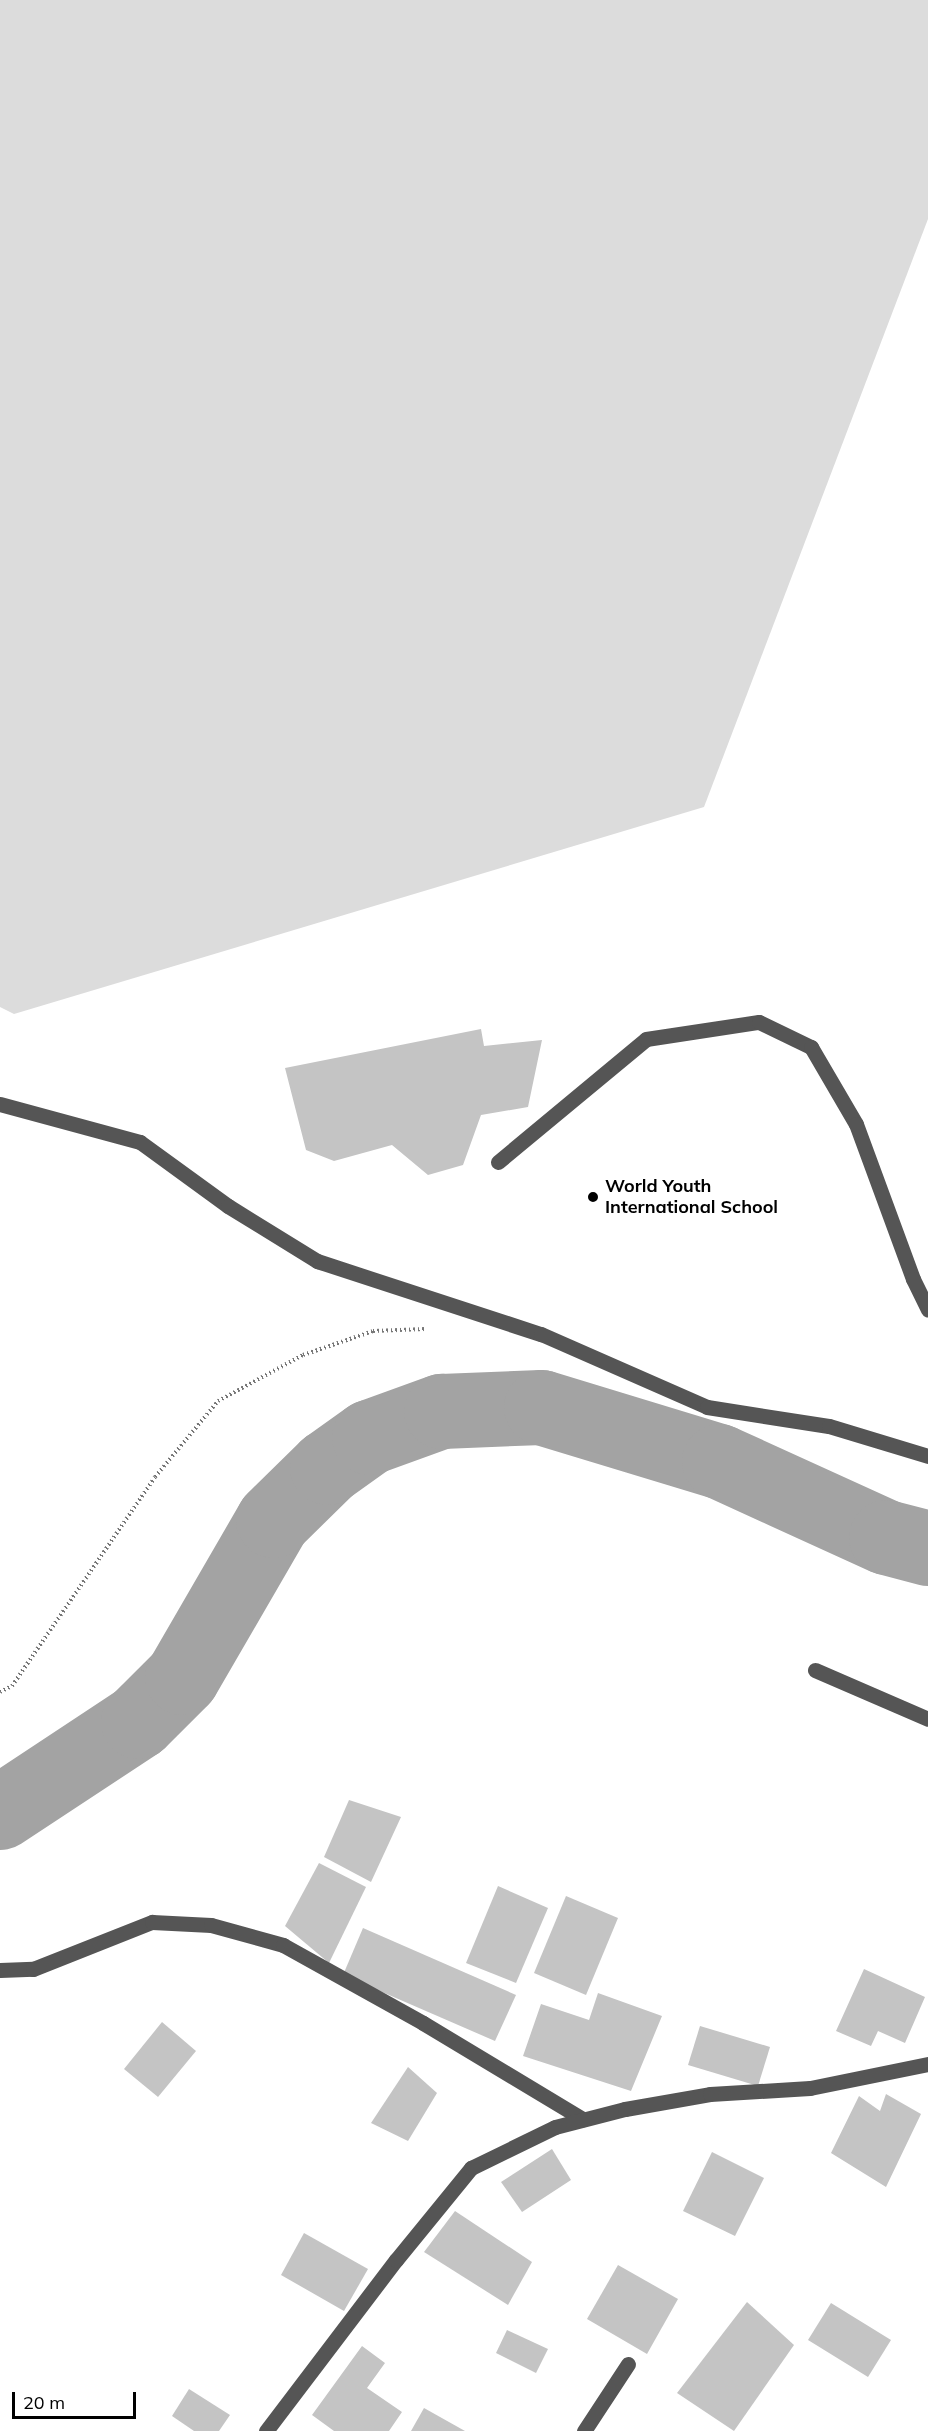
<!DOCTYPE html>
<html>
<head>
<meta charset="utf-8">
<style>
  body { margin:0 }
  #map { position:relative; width:928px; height:2431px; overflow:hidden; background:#fff; font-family:Mulish,sans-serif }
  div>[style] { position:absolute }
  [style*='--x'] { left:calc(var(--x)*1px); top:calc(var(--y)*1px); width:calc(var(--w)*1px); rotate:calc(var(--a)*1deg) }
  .green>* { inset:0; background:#dcdcdc }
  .river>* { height:75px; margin:-37.5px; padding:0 37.5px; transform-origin:37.5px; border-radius:37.5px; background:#a3a3a3 }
  .building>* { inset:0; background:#c4c4c4 }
  .path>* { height:4px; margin-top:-2px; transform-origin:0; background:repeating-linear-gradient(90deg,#777 0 1.5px,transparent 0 4.5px) }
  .minor>* { height:15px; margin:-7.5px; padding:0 7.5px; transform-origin:7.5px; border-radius:7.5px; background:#555 }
  .dots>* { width:16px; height:16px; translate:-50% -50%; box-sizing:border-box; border:3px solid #fff; border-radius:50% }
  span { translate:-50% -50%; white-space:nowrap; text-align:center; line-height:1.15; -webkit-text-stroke:4.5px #fff; paint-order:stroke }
  .poi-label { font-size:18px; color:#000; font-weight:700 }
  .left { translate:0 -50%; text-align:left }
  .scale { position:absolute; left:12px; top:2392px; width:124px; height:27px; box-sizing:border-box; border:3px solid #000; border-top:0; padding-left:8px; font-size:18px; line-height:21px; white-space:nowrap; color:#000; -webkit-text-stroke:4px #fff; paint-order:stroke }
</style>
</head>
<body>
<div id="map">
  <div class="green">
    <i style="clip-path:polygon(0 0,928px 0,928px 219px,704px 807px,14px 1014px,0 1007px)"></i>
  </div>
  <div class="river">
    <i style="--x:0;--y:1812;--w:165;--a:-33.4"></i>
    <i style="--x:138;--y:1721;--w:62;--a:-45"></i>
    <i style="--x:182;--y:1677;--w:181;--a:-59.9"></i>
    <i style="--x:273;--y:1520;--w:76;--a:-44.5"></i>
    <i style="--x:327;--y:1467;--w:52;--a:-35.5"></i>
    <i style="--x:369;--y:1437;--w:77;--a:-19.9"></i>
    <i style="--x:441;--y:1411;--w:100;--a:-2.3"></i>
    <i style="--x:541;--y:1407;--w:186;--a:16.9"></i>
    <i style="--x:719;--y:1461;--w:183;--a:24.5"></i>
    <i style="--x:886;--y:1537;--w:43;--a:14.7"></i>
  </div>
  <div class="building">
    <i style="clip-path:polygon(481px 1029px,484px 1046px,542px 1040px,528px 1107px,481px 1115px,463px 1165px,428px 1175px,392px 1145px,334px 1161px,306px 1150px,285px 1068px)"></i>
    <i style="clip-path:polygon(349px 1800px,401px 1817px,371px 1882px,324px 1857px)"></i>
    <i style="clip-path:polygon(319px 1863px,366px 1887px,329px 1963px,285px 1926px)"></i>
    <i style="clip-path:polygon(498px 1886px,548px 1908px,516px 1983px,466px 1963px)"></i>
    <i style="clip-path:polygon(566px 1896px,618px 1918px,586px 1995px,534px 1973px)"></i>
    <i style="clip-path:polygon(363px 1928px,516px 1995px,495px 2041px,343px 1975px)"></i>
    <i style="clip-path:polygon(864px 1969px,925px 1997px,905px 2043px,878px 2031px,871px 2046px,836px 2031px)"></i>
    <i style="clip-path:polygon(598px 1993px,662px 2016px,631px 2091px,523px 2056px,541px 2004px,589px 2020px)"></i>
    <i style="clip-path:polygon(162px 2022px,196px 2051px,158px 2097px,124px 2069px)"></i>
    <i style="clip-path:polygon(700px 2026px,770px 2047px,758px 2086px,688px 2065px)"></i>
    <i style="clip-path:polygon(408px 2067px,437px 2093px,408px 2141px,371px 2123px)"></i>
    <i style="clip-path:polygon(886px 2094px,921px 2114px,886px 2187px,831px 2153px,859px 2096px,880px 2111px)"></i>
    <i style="clip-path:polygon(552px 2149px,571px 2180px,522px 2212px,501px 2182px)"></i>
    <i style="clip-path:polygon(712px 2152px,764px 2178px,735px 2236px,683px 2211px)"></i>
    <i style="clip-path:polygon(455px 2211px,532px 2262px,508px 2305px,424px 2252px)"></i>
    <i style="clip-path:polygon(304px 2233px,368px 2269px,344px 2311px,281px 2275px)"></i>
    <i style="clip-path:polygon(618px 2265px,678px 2299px,647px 2354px,587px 2319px)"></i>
    <i style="clip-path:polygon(747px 2302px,794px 2345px,734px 2431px,677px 2393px)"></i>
    <i style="clip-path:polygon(831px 2303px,891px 2340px,868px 2377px,808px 2340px)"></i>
    <i style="clip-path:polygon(507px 2330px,548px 2349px,536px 2373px,496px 2353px)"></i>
    <i style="clip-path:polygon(362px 2346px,385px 2363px,367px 2388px,402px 2412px,389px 2431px,334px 2431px,312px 2415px)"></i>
    <i style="clip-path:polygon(189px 2389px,230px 2415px,219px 2431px,194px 2431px,172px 2416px)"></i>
    <i style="clip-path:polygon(424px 2408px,465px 2431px,411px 2431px)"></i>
  </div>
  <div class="path">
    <i style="--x:0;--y:1692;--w:13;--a:-27"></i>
    <i style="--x:12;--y:1686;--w:253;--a:-55.6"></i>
    <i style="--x:155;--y:1477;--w:99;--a:-50.3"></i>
    <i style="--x:218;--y:1401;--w:97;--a:-28.4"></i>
    <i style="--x:303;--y:1355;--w:74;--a:-18.9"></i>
    <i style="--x:373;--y:1331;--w:52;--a:-2.2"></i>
  </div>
  <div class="minor">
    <i style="--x:0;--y:1104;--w:145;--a:15.2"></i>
    <i style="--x:140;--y:1142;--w:109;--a:36"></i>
    <i style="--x:228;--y:1206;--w:105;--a:31.7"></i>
    <i style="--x:317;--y:1261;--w:236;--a:18.1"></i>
    <i style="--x:541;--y:1334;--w:181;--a:23.7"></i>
    <i style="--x:707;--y:1407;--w:123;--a:8.9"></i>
    <i style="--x:829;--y:1426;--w:103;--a:16.9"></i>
    <i style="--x:498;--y:1162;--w:192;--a:-39.7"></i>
    <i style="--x:646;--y:1039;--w:114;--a:-8.6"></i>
    <i style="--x:759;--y:1022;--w:58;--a:25.7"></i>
    <i style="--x:811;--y:1047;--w:89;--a:59.7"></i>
    <i style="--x:856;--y:1124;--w:165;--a:69.8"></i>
    <i style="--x:913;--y:1279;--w:34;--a:64"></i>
    <i style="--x:815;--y:1670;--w:123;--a:23.4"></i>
    <i style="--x:0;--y:1970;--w:33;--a:-2"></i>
    <i style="--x:33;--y:1969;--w:128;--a:-21.6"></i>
    <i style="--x:152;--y:1922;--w:59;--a:2.9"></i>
    <i style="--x:211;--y:1925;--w:75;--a:15.5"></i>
    <i style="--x:283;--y:1945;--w:160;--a:29.1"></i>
    <i style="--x:423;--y:2023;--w:187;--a:31"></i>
    <i style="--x:266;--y:2431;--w:215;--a:-52.8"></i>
    <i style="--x:396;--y:2260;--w:119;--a:-50.8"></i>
    <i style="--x:471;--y:2168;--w:93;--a:-26"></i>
    <i style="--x:555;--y:2127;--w:72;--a:-14.4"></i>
    <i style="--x:625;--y:2109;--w:86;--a:-10"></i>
    <i style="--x:710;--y:2094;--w:100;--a:-3.4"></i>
    <i style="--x:810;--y:2088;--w:120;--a:-11.5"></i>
    <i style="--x:584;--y:2431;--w:80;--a:-56.7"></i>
  </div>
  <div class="dots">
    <i style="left:593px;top:1197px;background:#000"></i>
  </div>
  <div class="poi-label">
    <span class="left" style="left:605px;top:1197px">World Youth<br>International School</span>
  </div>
  <div class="scale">20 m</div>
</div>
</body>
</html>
